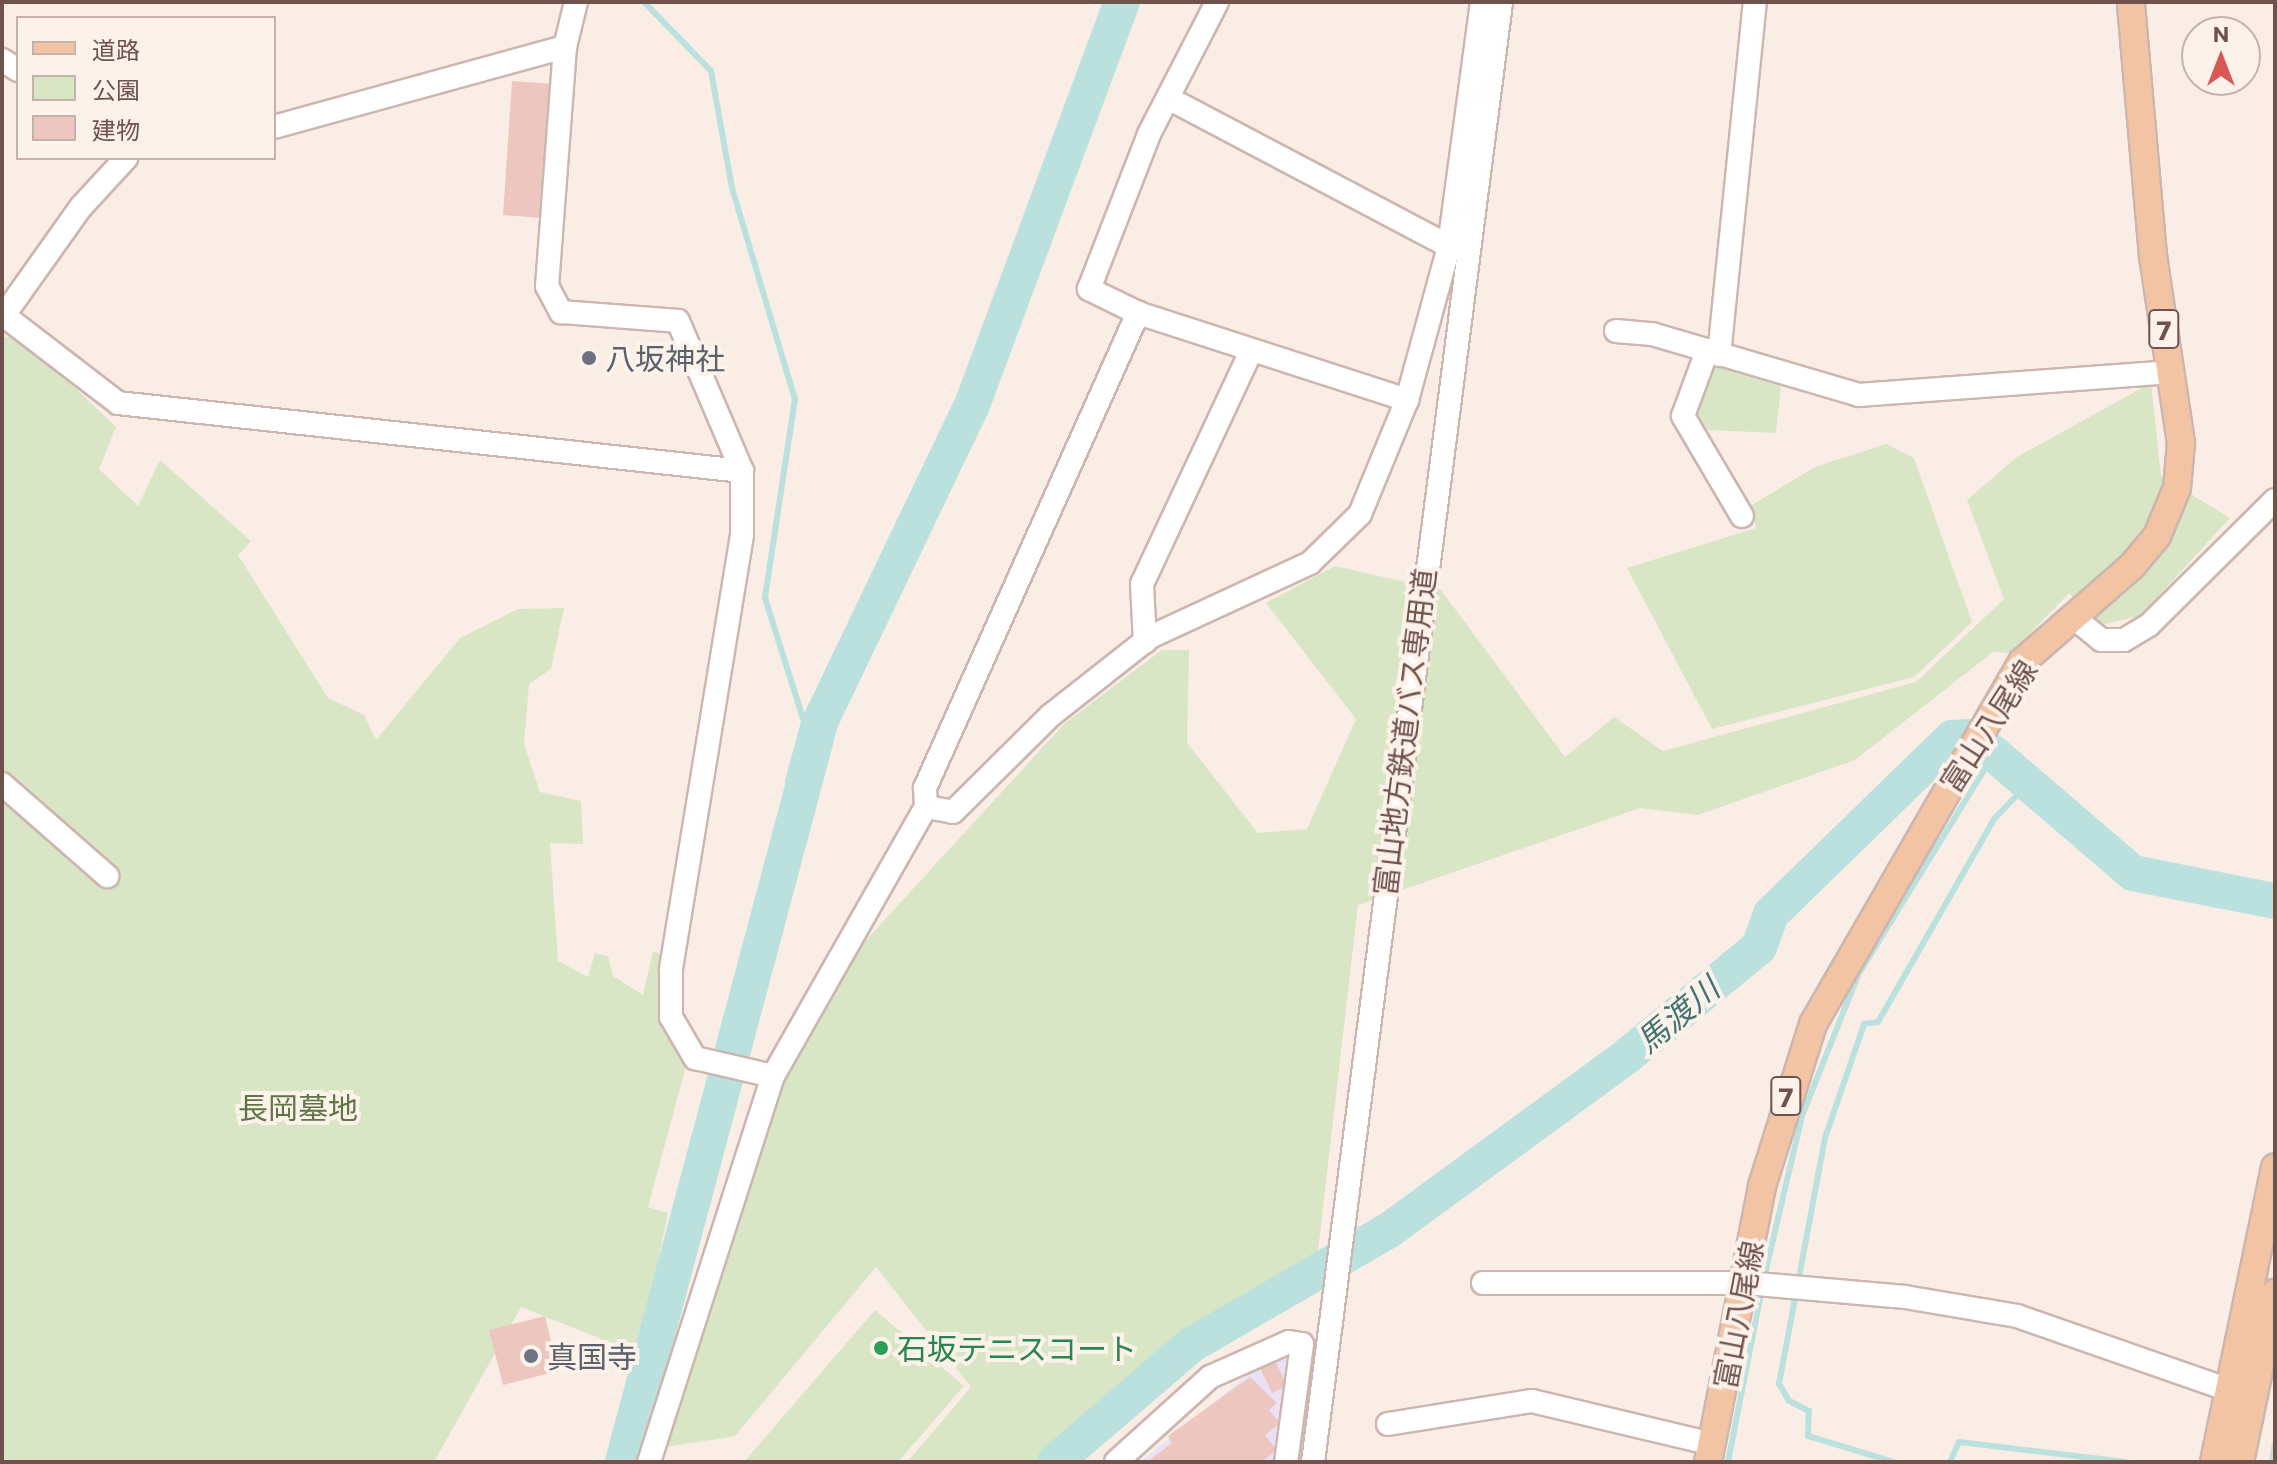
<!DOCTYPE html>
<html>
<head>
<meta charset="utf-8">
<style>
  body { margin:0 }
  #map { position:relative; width:2277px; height:1464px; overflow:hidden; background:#faede5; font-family:Commissioner,"Noto Sans JP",sans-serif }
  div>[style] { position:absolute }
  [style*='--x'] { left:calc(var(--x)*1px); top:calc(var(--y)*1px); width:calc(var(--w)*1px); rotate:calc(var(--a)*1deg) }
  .education>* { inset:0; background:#eae1f6 }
  .green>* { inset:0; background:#d9e6c5 }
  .stream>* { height:6px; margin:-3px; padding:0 3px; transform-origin:3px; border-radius:3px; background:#bbe1df }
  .river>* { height:36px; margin:-18px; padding:0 18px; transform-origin:18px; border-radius:18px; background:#bbe1df }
  .building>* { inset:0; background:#edc7bf }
  .roads { filter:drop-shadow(2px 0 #ccb6af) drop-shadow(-2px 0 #ccb6af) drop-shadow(0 2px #ccb6af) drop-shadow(0 -2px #ccb6af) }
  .minor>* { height:22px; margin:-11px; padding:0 11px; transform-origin:11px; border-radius:11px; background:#fff }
  .major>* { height:26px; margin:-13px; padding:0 13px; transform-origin:13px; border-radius:13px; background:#f3c4a3 }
  .dots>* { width:22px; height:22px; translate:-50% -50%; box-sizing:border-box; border:4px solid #fdf2ea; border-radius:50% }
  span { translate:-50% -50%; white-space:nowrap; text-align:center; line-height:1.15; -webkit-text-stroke:8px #fdf2ea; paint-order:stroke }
  .shield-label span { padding:2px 6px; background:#fdf2ea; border:2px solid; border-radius:6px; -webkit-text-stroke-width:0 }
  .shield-label { font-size:28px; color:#70524d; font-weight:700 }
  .worship-label { font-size:30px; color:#5b616d }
  .left { translate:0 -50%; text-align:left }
  .street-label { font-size:30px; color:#70524d }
  .park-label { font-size:30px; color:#5e7546 }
  .leisure-label { font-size:30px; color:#27864d }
  .water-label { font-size:32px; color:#427472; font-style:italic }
  .frame { position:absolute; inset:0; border:4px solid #70524d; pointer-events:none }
  .legend { position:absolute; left:16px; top:16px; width:260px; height:144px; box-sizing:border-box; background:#fdf2ea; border:2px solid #c5b2ab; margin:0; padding:10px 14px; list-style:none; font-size:24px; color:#70524d }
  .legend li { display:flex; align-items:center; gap:16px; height:40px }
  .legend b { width:40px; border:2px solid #c5b2ab }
  .north { position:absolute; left:2181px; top:16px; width:80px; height:80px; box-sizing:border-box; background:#fdf2ea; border:2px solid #c5b2ab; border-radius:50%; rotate:0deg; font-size:22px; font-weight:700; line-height:32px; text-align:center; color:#70524d }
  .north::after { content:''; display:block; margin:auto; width:28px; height:36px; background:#d95755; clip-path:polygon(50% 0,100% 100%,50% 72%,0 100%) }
</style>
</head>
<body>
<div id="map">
  <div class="education">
    <i style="clip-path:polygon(1292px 1359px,1281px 1462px,1140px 1462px,1266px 1360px)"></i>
  </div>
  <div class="green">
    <i style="clip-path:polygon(21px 336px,116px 427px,99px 469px,138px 506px,160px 460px,251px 541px,238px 555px,328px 698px,364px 715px,376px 740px,460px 638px,518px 609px,564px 608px,551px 669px,529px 684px,524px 744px,540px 792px,581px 801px,583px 844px,550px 843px,558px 961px,588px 977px,595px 953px,608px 956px,613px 976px,643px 995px,653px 951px,667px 957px,685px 1070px,648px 1207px,668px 1213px,639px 1354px,521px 1307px,434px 1462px,2px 1462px,2px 337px)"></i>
    <i style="clip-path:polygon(1708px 364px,1781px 386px,1776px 433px,1708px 430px,1693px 412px)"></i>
    <i style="clip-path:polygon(2151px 383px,2161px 476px,2230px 518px,2140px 616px,2100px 625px,2069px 593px,2011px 653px,1993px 652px,1855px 760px,1698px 815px,1640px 808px,1358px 905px,1318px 1251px,1179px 1340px,1067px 1442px,1035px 1462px,907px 1462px,971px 1387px,876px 1267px,735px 1436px,666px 1447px,779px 1083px,856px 951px,1065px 723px,1162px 650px,1189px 650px,1187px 743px,1258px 833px,1307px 829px,1356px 719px,1266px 603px,1335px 566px,1441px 590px,1565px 757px,1614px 717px,1663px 751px,1916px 682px,2004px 599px,1967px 500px,2017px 457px)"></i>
    <i style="clip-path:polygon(1886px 444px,1914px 458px,1972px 622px,1914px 677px,1712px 729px,1627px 568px,1756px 528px,1752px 505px,1815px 467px)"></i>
    <i style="clip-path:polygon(875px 1310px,964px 1386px,898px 1462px,744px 1462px)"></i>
  </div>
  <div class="stream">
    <i style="--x:644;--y:2;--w:96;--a:45.8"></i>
    <i style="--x:711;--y:71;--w:119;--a:79.8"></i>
    <i style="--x:732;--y:188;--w:220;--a:73.4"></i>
    <i style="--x:795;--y:399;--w:201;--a:98.6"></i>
    <i style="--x:765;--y:598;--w:130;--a:72.5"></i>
    <i style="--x:804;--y:722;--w:61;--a:105.2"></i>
    <i style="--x:788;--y:781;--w:18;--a:19"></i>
    <i style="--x:1764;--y:1278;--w:166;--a:-76.8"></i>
    <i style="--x:1802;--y:1116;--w:152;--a:-68.3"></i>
    <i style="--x:1858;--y:975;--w:259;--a:-58.4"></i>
    <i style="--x:1728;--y:1462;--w:176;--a:-78.9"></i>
    <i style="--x:1894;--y:1462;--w:90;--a:-163.2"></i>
    <i style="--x:1808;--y:1436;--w:25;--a:-88"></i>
    <i style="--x:1809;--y:1411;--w:22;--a:-153"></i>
    <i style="--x:1789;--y:1401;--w:20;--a:-120"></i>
    <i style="--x:1779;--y:1384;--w:250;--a:-79.4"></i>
    <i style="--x:1825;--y:1138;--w:120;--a:-71.1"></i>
    <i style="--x:1864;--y:1024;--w:14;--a:-8"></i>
    <i style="--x:1878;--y:1022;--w:235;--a:-60.2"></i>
    <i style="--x:1995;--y:818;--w:47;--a:-45.9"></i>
    <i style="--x:1950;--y:1462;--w:22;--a:-66"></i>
    <i style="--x:1959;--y:1442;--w:168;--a:6.8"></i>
    <i style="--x:2272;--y:1462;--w:18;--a:-81"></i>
  </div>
  <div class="river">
    <i style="--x:623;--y:1462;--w:768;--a:-75.06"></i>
    <i style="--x:821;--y:720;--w:349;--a:-64.4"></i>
    <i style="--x:972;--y:405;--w:430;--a:-69.6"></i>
    <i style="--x:1055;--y:1462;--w:179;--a:-40.7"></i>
    <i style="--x:1191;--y:1345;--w:228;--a:-30.1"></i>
    <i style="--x:1388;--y:1231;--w:296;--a:-36.2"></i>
    <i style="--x:1627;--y:1056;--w:171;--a:-39.5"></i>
    <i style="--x:1759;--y:947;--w:35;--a:-70"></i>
    <i style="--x:1771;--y:914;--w:252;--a:-44.2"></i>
    <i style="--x:1952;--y:738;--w:16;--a:-4"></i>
    <i style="--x:1968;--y:737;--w:31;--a:33"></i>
    <i style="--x:1994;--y:754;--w:183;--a:40.6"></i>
    <i style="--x:2133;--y:873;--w:145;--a:11.2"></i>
  </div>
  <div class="building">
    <i style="clip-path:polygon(512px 81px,553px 84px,543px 218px,503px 215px)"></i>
    <i style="clip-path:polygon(545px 1316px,558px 1371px,503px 1385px,489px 1330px)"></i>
    <i style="clip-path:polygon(1275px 1361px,1287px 1386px,1272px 1393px,1260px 1368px)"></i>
    <i style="clip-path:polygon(1250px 1377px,1277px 1403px,1269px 1410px,1280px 1423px,1265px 1435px,1277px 1450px,1261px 1462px,1147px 1462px,1172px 1443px,1168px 1436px)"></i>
  </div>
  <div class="roads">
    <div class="minor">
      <i style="--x:576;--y:2;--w:46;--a:103.7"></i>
      <i style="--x:565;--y:47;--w:240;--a:94.3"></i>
      <i style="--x:547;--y:286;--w:30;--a:62"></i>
      <i style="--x:561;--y:312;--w:117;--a:4.4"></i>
      <i style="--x:678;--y:321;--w:163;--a:66.9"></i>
      <i style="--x:742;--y:471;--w:64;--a:90"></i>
      <i style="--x:742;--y:535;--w:441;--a:99.3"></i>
      <i style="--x:671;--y:970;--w:47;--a:90"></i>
      <i style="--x:671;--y:1017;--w:48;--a:59.7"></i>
      <i style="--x:695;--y:1058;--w:80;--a:13"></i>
      <i style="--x:2;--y:60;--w:19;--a:32"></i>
      <i style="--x:1168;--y:98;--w:318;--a:27.8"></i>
      <i style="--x:274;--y:127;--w:302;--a:-15.4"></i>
      <i style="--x:1138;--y:313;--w:55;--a:-153.9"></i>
      <i style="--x:1089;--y:289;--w:166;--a:-68.8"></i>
      <i style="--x:1149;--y:134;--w:148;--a:-62.7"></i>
      <i style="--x:2;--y:314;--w:146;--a:37.5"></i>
      <i style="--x:118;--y:403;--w:628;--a:6.22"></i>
      <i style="--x:2;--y:318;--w:136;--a:-54.6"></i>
      <i style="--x:81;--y:207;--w:67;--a:-47.4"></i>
      <i style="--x:1616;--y:331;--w:36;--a:5"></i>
      <i style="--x:1652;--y:334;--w:216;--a:16.4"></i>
      <i style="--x:1859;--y:395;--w:313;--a:-4.2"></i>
      <i style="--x:1707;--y:351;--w:69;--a:110.3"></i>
      <i style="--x:1683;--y:416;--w:116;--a:59.5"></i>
      <i style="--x:1719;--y:355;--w:355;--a:-84.2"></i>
      <i style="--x:2073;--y:617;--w:36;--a:39"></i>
      <i style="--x:2101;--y:640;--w:23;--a:0"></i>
      <i style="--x:2124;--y:640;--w:29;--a:-31"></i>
      <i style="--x:2149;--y:625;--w:177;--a:-44.8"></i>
      <i style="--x:1145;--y:642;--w:58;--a:-93"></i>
      <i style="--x:1142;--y:584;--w:255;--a:-64.9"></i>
      <i style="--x:2;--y:784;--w:140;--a:41.2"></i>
      <i style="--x:926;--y:807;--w:27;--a:10"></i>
      <i style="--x:953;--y:812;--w:138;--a:-44.7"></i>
      <i style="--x:1051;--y:715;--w:126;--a:-38.2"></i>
      <i style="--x:1150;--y:637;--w:176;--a:-24.8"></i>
      <i style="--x:1310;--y:563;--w:70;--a:-44.4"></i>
      <i style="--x:1360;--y:514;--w:123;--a:-67.6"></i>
      <i style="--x:1407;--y:400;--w:160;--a:-74.7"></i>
      <i style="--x:1449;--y:246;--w:246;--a:-82.3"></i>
      <i style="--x:1483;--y:1283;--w:263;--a:0"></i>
      <i style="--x:1746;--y:1283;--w:160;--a:5"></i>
      <i style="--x:1905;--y:1297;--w:114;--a:9.6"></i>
      <i style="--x:2017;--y:1316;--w:240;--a:19.2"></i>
      <i style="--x:1388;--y:1424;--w:146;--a:-9.1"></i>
      <i style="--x:1532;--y:1401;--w:185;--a:13.4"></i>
      <i style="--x:649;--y:1462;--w:405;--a:-72.2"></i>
      <i style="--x:773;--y:1076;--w:309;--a:-60.4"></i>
      <i style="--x:926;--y:807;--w:19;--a:-93"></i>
      <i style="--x:925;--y:788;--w:521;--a:-65.85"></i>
      <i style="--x:1138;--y:313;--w:283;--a:17.9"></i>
      <i style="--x:1116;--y:1462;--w:127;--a:-42.1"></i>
      <i style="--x:1210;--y:1377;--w:86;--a:-23.9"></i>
      <i style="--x:1289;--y:1342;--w:13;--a:9"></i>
      <i style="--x:1302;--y:1344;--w:119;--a:97.7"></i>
      <i style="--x:1313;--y:1462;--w:1472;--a:-82.66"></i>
    </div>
    <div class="major">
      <i style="--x:1708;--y:1462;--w:281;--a:-78.9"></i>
      <i style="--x:1762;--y:1186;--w:170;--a:-72.5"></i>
      <i style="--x:1813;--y:1024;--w:418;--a:-60"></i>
      <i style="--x:2022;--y:662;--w:146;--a:-41.1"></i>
      <i style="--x:2132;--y:566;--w:39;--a:-50"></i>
      <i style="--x:2157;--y:536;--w:52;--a:-67.4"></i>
      <i style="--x:2177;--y:488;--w:45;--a:-84.9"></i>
      <i style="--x:2181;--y:443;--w:189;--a:-98.5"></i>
      <i style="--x:2153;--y:256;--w:255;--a:-95"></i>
      <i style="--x:2214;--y:1462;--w:301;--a:-78.3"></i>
      <i style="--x:2240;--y:1462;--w:173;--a:-78.3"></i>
    </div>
  </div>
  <div class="dots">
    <i style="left:589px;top:358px;background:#6b7280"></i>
    <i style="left:881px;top:1348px;background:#2e9e5b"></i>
    <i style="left:531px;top:1356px;background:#6b7280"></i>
  </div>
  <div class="shield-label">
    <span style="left:2164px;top:329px">7</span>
    <span style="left:1786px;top:1096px">7</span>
  </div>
  <div class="worship-label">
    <span class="left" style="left:605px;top:358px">八坂神社</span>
    <span class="left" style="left:547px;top:1356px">真国寺</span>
  </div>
  <div class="street-label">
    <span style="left:1988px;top:726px;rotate:-57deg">富山八尾線</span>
    <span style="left:1404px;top:732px;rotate:-83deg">富山地方鉄道バス専用道</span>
    <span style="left:1738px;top:1315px;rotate:-79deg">富山八尾線</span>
  </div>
  <div class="park-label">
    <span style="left:298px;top:1107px">長岡墓地</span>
  </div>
  <div class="leisure-label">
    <span class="left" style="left:897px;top:1348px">石坂テニスコート</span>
  </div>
  <div class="water-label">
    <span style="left:1677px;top:1014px;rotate:-40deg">馬渡川</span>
  </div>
  <div class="frame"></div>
  <ul class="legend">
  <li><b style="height:10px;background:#f3c4a3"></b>道路</li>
  <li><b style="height:22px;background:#d9e6c5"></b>公園</li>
  <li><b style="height:22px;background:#edc7bf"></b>建物</li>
  </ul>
  <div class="north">N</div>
</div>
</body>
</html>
